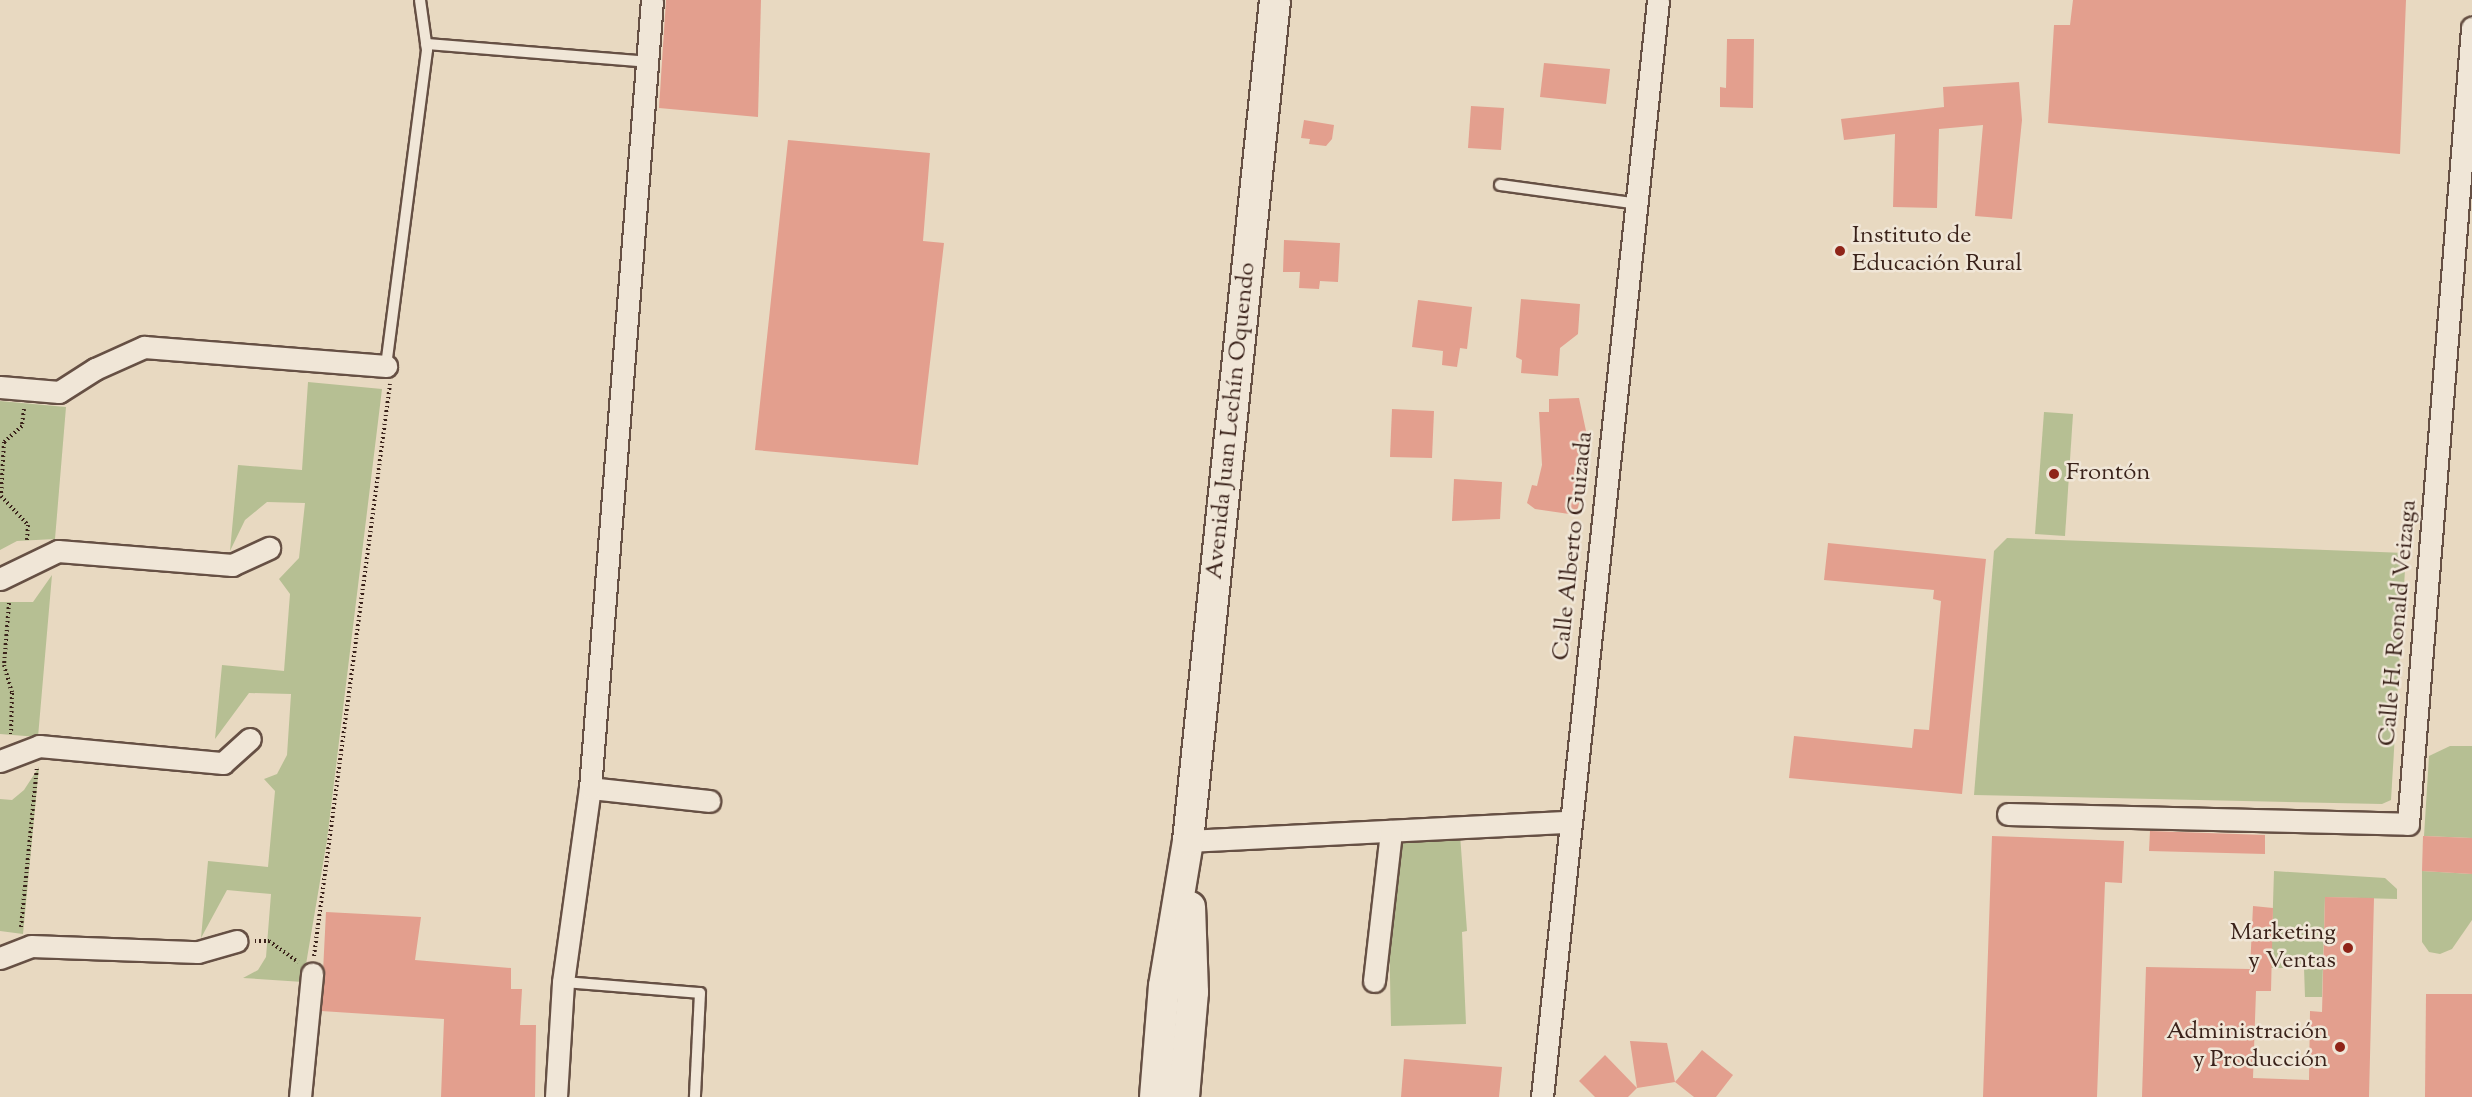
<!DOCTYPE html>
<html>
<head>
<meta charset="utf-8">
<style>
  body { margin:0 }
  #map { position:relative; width:2472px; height:1097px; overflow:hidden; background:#e8d9c1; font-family:"Sorts Mill Goudy",serif }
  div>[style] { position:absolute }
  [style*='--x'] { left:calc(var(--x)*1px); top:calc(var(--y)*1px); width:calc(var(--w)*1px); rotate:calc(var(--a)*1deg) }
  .green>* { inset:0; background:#b6bf93 }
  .building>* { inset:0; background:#e39f8e }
  .path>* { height:4px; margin-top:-2px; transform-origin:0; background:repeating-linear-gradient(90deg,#3a221a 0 1.5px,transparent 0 4.5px) }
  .roads { filter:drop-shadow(2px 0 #665044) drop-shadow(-2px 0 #665044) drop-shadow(0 2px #665044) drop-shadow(0 -2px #665044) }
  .lane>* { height:10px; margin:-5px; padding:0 5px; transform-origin:5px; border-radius:5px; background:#f0e6d7 }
  .street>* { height:21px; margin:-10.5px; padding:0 10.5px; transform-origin:10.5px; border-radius:10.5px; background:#f0e6d7 }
  .secondary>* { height:30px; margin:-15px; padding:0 15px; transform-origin:15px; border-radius:15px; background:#f0e6d7 }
  .dots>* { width:16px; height:16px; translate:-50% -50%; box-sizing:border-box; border:3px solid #f0e6d7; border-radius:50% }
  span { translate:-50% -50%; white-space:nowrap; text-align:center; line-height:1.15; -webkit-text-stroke:5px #f0e6d7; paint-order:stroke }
  .poi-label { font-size:24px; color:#3a221a }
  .left { translate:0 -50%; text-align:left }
  .right { translate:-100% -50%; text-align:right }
  .street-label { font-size:24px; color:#3a221a }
</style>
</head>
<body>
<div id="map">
  <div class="green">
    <i style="clip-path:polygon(308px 382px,382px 389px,327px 840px,303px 982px,243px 978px,258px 970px,266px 957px,271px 894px,227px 890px,201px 938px,208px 861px,268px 867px,275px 791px,264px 779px,277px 774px,287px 755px,291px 694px,249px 693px,215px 739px,222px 665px,284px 671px,290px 594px,279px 579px,299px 558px,305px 503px,267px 502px,245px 520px,230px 551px,238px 465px,302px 470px)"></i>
    <i style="clip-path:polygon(0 401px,66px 407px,55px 539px,17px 541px,0 550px)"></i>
    <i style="clip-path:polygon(2044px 412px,2073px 414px,2065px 536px,2035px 534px)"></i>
    <i style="clip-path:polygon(2007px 538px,2406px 553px,2391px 800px,2382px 804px,1974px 795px,1994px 551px)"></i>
    <i style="clip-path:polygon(52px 575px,38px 737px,0 734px,0 602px,33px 602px)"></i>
    <i style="clip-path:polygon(2450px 746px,2472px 746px,2472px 838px,2424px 836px,2429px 756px)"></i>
    <i style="clip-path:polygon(39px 767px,23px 934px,0 931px,0 799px,12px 800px,24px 790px)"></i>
    <i style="clip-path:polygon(1460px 834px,1467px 931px,1462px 932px,1466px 1024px,1391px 1026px,1389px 927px,1395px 850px,1405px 839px)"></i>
    <i style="clip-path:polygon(2274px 871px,2385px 878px,2397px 889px,2397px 899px,2325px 897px,2322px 997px,2305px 997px,2304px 968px,2271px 968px)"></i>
    <i style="clip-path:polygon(2422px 871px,2472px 874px,2472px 920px,2452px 949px,2440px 954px,2429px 952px,2422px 942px)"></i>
  </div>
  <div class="building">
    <i style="clip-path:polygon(666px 0,761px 0,758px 117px,659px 108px)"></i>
    <i style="clip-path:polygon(2073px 0,2406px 0,2400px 154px,2048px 123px,2054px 25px,2070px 25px)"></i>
    <i style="clip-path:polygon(1727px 39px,1754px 39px,1753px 108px,1720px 107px,1720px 87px,1726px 88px)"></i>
    <i style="clip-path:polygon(1544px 63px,1610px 69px,1606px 104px,1540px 97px)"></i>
    <i style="clip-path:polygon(2019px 82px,2022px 120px,2012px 219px,1975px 216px,1983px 125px,1939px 129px,1937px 208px,1893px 207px,1895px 134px,1844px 140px,1841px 119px,1944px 107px,1943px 87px)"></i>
    <i style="clip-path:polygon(1471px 106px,1504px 108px,1501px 150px,1468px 148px)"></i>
    <i style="clip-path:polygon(1304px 120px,1334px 125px,1332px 139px,1326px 146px,1309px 144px,1310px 139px,1301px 138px)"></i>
    <i style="clip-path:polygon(788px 140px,930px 153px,923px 241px,944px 243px,918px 465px,755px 450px)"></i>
    <i style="clip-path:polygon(1284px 240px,1340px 243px,1338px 282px,1320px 281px,1319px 289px,1299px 288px,1300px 272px,1283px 272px)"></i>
    <i style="clip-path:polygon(1521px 299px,1580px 304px,1578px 334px,1560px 348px,1558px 376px,1521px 373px,1522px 360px,1516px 357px)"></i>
    <i style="clip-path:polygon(1418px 300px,1472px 307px,1467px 349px,1460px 348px,1457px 367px,1442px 365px,1443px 351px,1412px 347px)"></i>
    <i style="clip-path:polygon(1579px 398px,1589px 445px,1581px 445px,1573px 478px,1585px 481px,1576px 515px,1535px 509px,1527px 503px,1532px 485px,1537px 486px,1542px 465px,1539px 412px,1549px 412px,1549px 399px)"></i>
    <i style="clip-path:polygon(1392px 409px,1434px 411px,1432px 458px,1390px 457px)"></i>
    <i style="clip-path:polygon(1454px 479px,1502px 482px,1500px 519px,1452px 521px)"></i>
    <i style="clip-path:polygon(1828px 543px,1986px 559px,1962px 794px,1789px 778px,1794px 736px,1912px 748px,1914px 729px,1929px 730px,1941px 601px,1933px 599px,1934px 590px,1824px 580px)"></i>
    <i style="clip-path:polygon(2150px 831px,2265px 835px,2265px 854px,2149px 851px)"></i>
    <i style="clip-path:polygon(1992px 836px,2124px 841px,2122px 883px,2105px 882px,2097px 1097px,1983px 1097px)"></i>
    <i style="clip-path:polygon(2423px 836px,2472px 838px,2472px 874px,2422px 871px)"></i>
    <i style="clip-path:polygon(2325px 897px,2374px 898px,2369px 1097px,2142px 1097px,2146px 967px,2250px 969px,2253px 906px,2273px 908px,2271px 991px,2256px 991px,2253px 1078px,2309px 1080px,2310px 1011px,2322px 1012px)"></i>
    <i style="clip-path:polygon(326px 912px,421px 917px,415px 960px,511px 968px,511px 989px,522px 989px,520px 1025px,536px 1025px,535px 1097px,441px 1097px,444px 1019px,321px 1011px)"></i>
    <i style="clip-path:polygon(2426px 994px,2472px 994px,2472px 1097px,2425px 1097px)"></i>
    <i style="clip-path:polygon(1630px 1041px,1667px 1043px,1675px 1082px,1637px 1088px)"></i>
    <i style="clip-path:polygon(1702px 1050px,1733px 1075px,1716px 1097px,1694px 1097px,1675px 1082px)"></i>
    <i style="clip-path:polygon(1605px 1055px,1637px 1088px,1628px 1097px,1595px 1097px,1579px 1081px)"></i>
    <i style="clip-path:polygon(1404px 1059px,1502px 1067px,1499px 1097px,1401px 1097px)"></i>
  </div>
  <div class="path">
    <i style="--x:24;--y:409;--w:17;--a:97"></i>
    <i style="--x:22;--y:426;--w:24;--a:138"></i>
    <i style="--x:4;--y:442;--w:54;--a:93.2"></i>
    <i style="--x:1;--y:496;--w:40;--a:47"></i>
    <i style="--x:28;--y:525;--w:15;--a:94"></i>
    <i style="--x:9;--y:603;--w:62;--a:94.6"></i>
    <i style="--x:4;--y:665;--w:29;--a:74"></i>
    <i style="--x:12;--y:693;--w:41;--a:91.4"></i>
    <i style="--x:21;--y:927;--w:160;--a:-84.3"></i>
    <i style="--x:255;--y:941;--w:14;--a:0"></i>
    <i style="--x:269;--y:941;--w:36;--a:36"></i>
    <i style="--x:314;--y:956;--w:577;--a:-82.43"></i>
  </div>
  <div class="roads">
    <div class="lane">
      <i style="--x:426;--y:44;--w:223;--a:4.6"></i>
      <i style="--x:1500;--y:185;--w:139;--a:7.8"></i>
      <i style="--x:386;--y:366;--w:319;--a:-82.6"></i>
      <i style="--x:427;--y:50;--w:50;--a:-98"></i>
      <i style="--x:563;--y:982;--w:137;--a:4.6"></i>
      <i style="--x:700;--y:993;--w:104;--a:92.8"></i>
    </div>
    <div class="street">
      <i style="--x:0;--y:387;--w:59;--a:4.8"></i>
      <i style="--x:59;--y:392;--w:43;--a:-32.6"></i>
      <i style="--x:95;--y:369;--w:54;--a:-24.2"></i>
      <i style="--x:144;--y:347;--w:243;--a:4.5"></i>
      <i style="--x:0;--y:579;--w:64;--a:-25.8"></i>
      <i style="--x:58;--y:551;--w:175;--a:4.6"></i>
      <i style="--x:232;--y:565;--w:41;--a:-24.7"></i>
      <i style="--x:0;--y:761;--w:42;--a:-21"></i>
      <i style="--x:39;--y:746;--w:185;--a:5.3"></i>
      <i style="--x:223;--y:763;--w:36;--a:-42"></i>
      <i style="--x:590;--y:788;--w:120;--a:6.2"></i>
      <i style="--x:2008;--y:814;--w:400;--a:1.4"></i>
      <i style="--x:2408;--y:824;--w:799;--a:-85.4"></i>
      <i style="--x:1188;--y:841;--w:381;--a:-2.9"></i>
      <i style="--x:0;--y:958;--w:33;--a:-21"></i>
      <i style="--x:31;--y:946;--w:167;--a:2.1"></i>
      <i style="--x:198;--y:952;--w:40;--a:-16"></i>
      <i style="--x:1374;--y:981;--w:151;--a:-83.5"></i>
      <i style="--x:300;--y:1097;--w:124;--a:-84.4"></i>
      <i style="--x:556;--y:1097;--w:115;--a:-86.5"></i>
      <i style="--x:563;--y:982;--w:196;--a:-82.1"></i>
      <i style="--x:590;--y:788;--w:790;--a:-85.5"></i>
      <i style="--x:1542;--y:1097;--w:1103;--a:-83.96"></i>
    </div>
    <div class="secondary">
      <i style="--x:1155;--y:1097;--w:111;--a:-85.4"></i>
      <i style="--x:1164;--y:986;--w:147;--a:-80.6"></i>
      <i style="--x:1188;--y:841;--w:845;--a:-84.09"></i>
      <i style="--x:1184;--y:1097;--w:105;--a:-85.1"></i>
      <i style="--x:1193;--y:992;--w:85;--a:-92"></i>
    </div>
  </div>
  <div class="dots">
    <i style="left:1840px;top:251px;background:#8f2418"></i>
    <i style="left:2054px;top:474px;background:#8f2418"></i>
    <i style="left:2348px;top:948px;background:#8f2418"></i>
    <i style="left:2340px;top:1047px;background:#8f2418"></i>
  </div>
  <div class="poi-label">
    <span class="left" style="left:1852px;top:251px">Instituto de<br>Educación Rural</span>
    <span class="left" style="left:2066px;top:474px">Frontón</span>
    <span class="right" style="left:2336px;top:948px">Marketing<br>y Ventas</span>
    <span class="right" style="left:2328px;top:1047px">Administración<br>y Producción</span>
  </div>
  <div class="street-label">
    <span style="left:1232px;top:421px;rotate:-84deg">Avenida Juan Lechín Oquendo</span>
    <span style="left:1574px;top:546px;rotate:-84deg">Calle Alberto Guizada</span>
    <span style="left:2399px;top:623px;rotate:-85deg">Calle H. Ronald Veizaga</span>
  </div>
</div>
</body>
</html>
